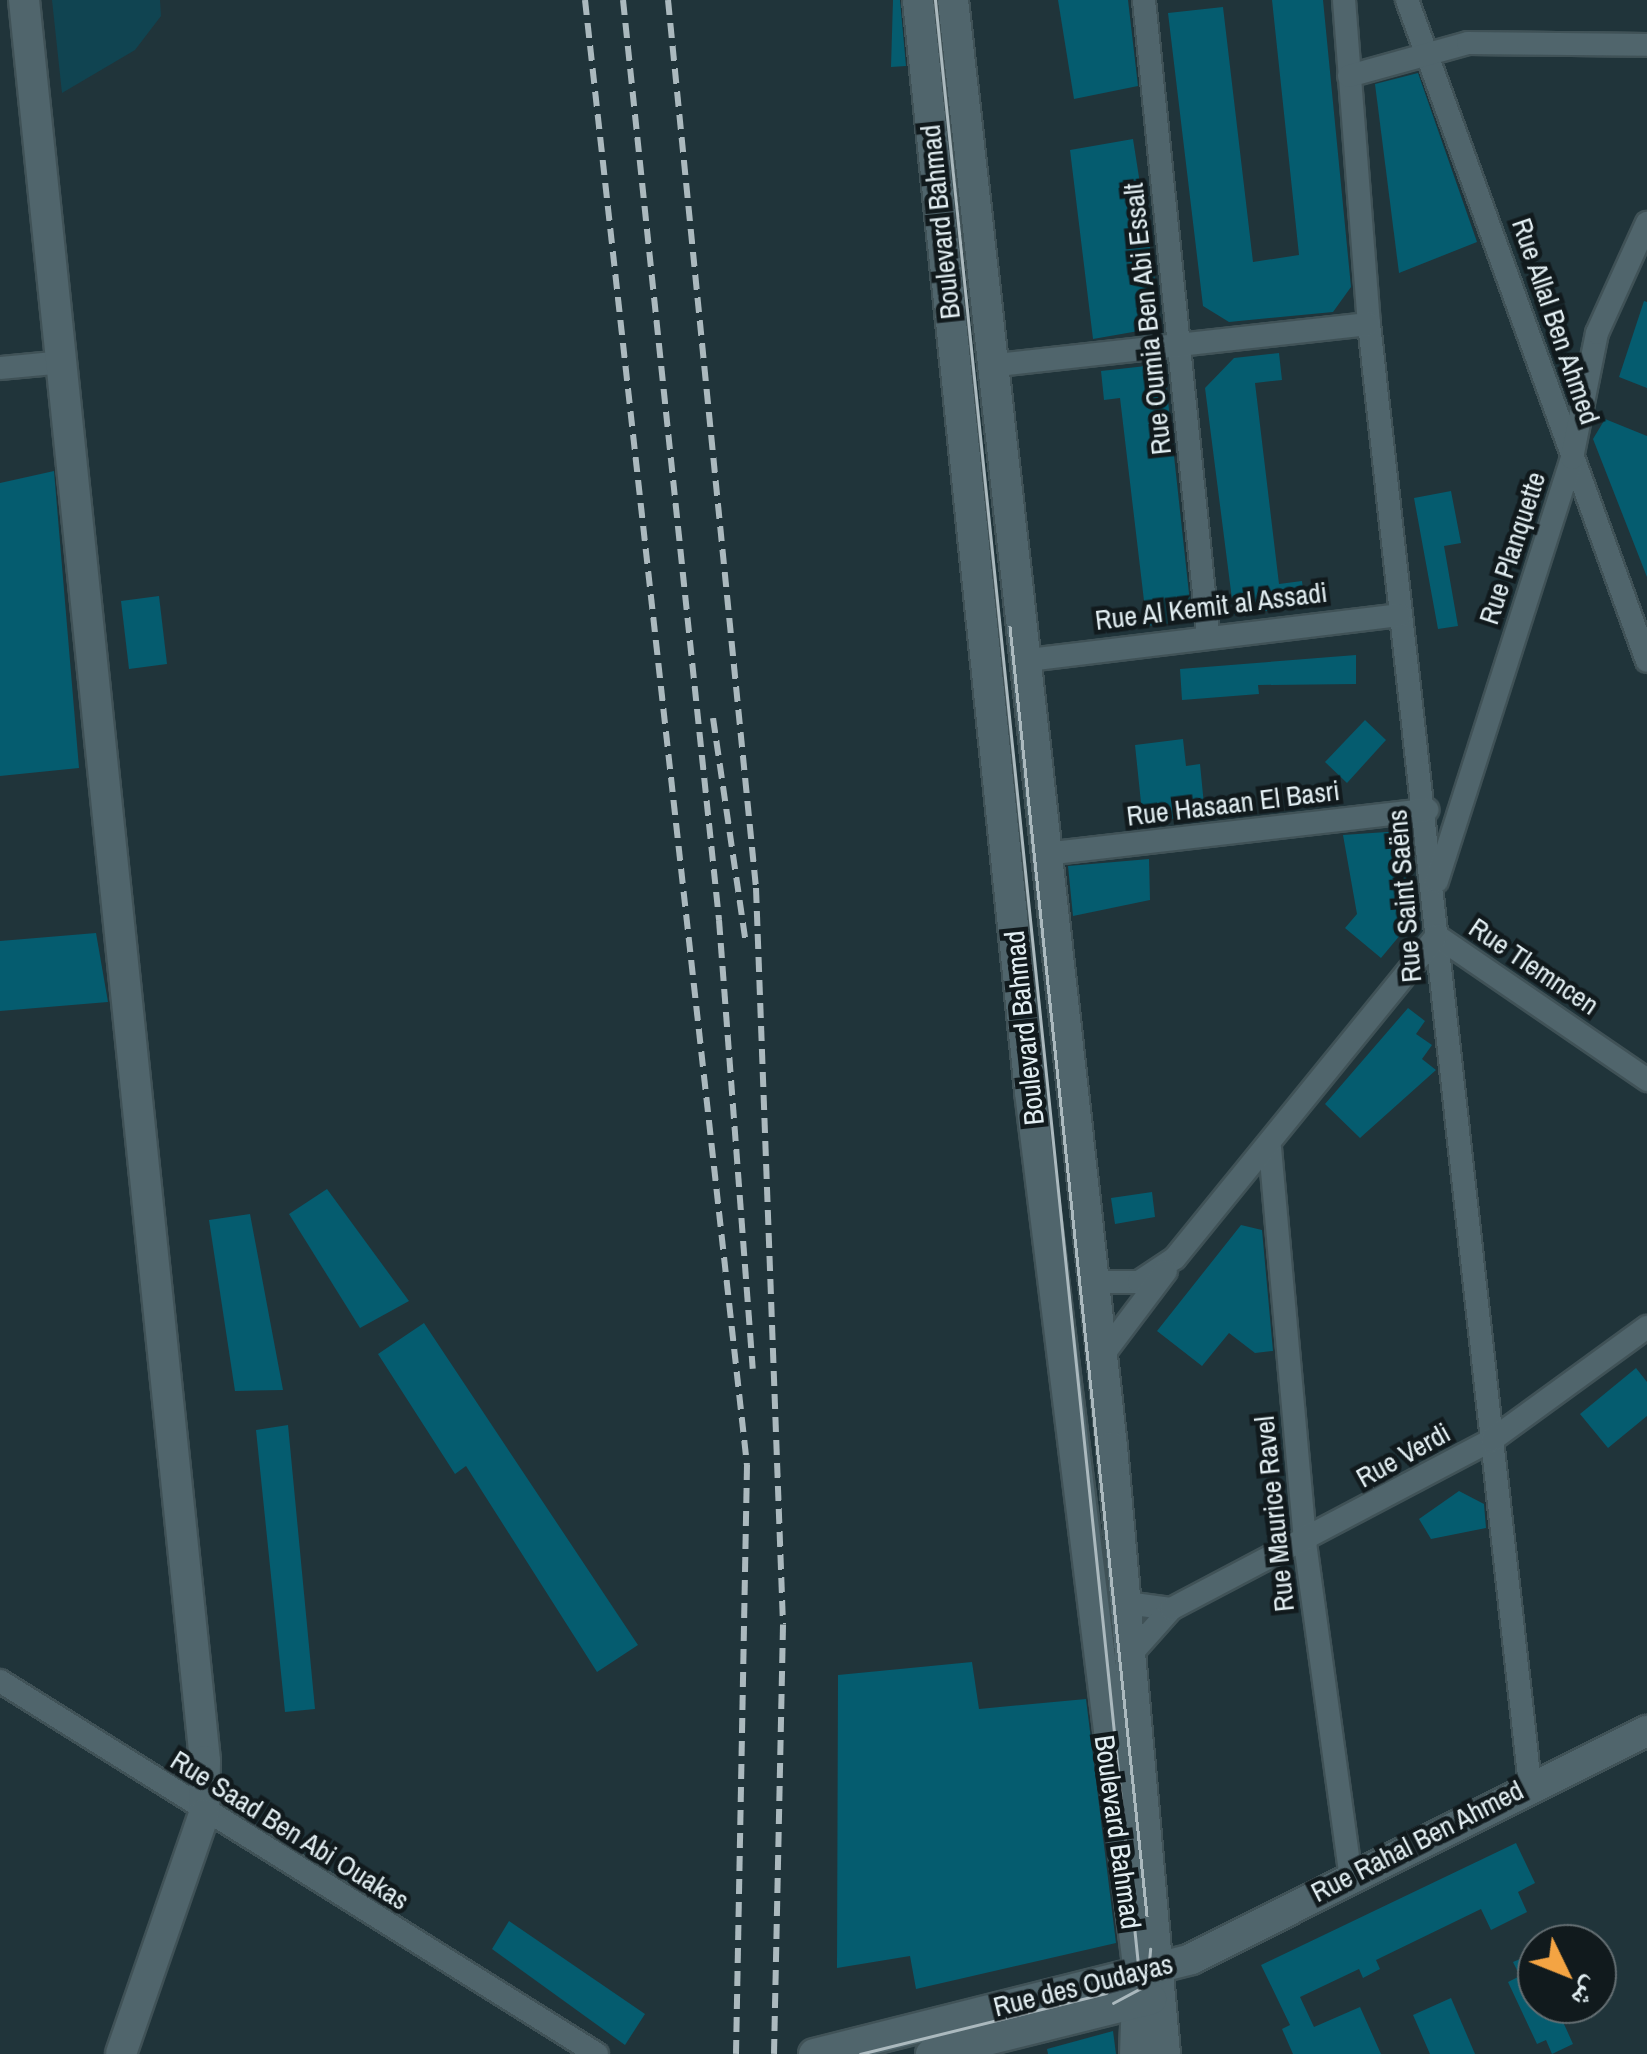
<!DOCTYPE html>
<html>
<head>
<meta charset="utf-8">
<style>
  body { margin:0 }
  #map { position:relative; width:1647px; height:2054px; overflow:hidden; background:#20343a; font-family:"Archivo Narrow","Noto Naskh Arabic",sans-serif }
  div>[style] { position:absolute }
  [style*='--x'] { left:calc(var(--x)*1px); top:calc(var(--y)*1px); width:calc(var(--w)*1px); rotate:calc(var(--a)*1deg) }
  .green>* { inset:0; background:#104451 }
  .building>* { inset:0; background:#055c6f }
  .roads { filter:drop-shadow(2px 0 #405257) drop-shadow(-2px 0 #405257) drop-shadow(0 2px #405257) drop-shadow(0 -2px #405257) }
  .street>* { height:22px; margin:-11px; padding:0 11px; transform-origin:11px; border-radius:11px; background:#50656c }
  .secondary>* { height:30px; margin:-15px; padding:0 15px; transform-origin:15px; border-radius:15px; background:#50656c }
  .tram>* { height:2.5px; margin:-1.25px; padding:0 1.25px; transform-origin:1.25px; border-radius:1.25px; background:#abb9be }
  .rail>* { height:6px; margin-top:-3px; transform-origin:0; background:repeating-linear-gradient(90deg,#abb9be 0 15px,transparent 0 23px) }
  span { translate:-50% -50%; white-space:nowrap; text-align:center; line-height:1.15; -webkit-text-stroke:9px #111a1d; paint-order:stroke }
  .street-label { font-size:28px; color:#e1edf1 }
  .north { position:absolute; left:1517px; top:1924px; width:100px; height:100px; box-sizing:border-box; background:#111a1d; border:2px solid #646e72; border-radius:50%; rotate:133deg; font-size:28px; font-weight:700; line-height:40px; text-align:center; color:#e1edf1 }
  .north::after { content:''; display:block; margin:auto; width:35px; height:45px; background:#f4a443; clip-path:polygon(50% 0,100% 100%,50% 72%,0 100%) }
</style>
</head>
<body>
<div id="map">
  <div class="green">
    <i style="clip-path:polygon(52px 0,160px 0,161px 16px,135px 50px,62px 93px)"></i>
  </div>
  <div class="building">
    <i style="clip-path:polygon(893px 0,900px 0,906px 66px,891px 67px)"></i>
    <i style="clip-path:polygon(1058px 0,1128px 0,1138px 86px,1074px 99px)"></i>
    <i style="clip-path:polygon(1272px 0,1323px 0,1351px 287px,1333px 312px,1229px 322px,1203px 306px,1168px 13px,1223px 7px,1253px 262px,1299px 255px)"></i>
    <i style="clip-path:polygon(1418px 73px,1477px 242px,1399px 273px,1375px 84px)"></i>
    <i style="clip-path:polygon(1133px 139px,1160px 311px,1147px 313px,1150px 329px,1093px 339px,1070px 150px)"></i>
    <i style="clip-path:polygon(1644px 301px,1647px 302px,1647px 388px,1619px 377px)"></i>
    <i style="clip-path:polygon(1279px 353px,1282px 380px,1255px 383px,1279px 584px,1302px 581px,1305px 606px,1234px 615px,1205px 388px,1234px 358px)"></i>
    <i style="clip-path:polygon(1164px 364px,1192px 621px,1147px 626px,1120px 398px,1104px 400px,1101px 371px)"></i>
    <i style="clip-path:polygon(1605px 419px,1647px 436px,1647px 577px,1593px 439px)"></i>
    <i style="clip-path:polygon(54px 471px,79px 768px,0 776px,0 483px)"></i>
    <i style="clip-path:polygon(1451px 491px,1461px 543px,1444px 546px,1458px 626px,1438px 629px,1414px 498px)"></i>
    <i style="clip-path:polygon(159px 596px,167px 664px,129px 669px,121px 601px)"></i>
    <i style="clip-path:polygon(1356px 655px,1356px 684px,1258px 685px,1259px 694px,1182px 700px,1180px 669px)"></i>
    <i style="clip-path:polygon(1365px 720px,1386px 740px,1347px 783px,1325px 762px)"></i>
    <i style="clip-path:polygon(1183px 739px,1186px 766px,1200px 764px,1205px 815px,1143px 822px,1135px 745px)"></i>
    <i style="clip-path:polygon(1401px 831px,1416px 916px,1381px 958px,1345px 928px,1357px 914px,1343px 835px)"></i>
    <i style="clip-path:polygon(1149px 859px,1150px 900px,1073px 916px,1068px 866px)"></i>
    <i style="clip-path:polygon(96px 933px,108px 1002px,0 1011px,0 941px)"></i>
    <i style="clip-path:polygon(1408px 1008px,1425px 1021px,1416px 1034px,1432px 1045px,1422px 1059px,1436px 1070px,1360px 1138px,1325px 1104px)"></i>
    <i style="clip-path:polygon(327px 1189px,409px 1301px,360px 1328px,289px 1214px)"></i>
    <i style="clip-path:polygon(1152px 1192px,1155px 1217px,1115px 1224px,1111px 1198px)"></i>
    <i style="clip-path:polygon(250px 1214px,283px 1390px,235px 1391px,209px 1220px)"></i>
    <i style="clip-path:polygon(1241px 1225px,1262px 1230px,1273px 1351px,1255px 1353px,1229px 1333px,1202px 1366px,1157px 1331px)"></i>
    <i style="clip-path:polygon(424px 1323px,638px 1645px,597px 1672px,466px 1466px,455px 1474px,378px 1354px)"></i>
    <i style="clip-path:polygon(1636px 1368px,1647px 1382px,1647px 1416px,1608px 1448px,1580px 1414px)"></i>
    <i style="clip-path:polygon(288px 1425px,315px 1709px,285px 1712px,256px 1430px)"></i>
    <i style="clip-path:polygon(1459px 1491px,1484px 1504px,1486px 1528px,1431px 1539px,1419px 1519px)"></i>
    <i style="clip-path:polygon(972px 1662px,979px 1709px,1086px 1699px,1116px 1943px,916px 1989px,910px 1956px,837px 1968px,838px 1675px)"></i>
    <i style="clip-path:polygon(1516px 1843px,1535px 1883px,1518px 1892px,1527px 1912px,1491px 1930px,1481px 1909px,1376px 1960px,1380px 1969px,1363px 1978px,1359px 1969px,1300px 1997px,1314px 2027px,1360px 2007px,1381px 2054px,1293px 2054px,1282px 2029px,1290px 2025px,1261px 1965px)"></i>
    <i style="clip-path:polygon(509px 1921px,645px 2014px,625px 2045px,492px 1949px)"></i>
    <i style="clip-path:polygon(1532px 1954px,1537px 2004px,1555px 2004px,1573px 2044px,1552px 2054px,1546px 2040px,1537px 2044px,1508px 1982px,1520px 1976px,1513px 1962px)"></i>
    <i style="clip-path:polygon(1451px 1998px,1475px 2054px,1430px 2054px,1413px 2015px)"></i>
    <i style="clip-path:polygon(1113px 2031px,1116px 2054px,1048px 2054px,1047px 2049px)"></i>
  </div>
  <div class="roads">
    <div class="street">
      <i style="--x:1144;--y:0;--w:636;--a:84.23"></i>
      <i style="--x:1344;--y:0;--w:325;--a:85.6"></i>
      <i style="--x:1369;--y:324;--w:1470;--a:83.71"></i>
      <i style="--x:1407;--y:0;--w:703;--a:70.04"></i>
      <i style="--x:1349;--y:76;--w:123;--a:-15.5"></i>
      <i style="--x:1468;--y:43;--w:179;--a:0.6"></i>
      <i style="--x:997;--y:365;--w:374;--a:-6.3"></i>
      <i style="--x:0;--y:368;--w:64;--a:-5.4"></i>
      <i style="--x:1028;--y:660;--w:375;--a:-6.9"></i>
      <i style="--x:1045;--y:854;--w:385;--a:-6.6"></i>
      <i style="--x:1437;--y:881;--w:444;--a:-72.3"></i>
      <i style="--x:1572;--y:458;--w:127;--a:-78.7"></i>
      <i style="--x:1597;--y:333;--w:121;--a:-65.6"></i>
      <i style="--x:1437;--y:936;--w:255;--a:34.4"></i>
      <i style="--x:1270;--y:1148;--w:397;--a:84.9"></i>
      <i style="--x:1305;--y:1543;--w:333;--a:82.2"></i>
      <i style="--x:1095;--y:1282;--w:44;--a:0"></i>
      <i style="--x:1139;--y:1282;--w:43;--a:-33.7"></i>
      <i style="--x:1175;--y:1258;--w:415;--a:-50.9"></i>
      <i style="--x:1102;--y:1356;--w:106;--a:-53"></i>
      <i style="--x:1126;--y:1603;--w:45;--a:7.6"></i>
      <i style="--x:1132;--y:1653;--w:59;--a:-48.4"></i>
      <i style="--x:1171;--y:1609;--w:363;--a:-27.8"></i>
      <i style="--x:1492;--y:1440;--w:192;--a:-36.1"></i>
      <i style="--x:0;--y:1681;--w:704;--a:32"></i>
    </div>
    <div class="secondary">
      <i style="--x:24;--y:0;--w:1770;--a:84.13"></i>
      <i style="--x:205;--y:1761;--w:53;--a:91.1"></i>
      <i style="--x:204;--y:1814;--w:254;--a:109.1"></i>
      <i style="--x:918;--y:0;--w:1098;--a:84.14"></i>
      <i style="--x:1030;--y:1092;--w:880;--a:82.95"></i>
      <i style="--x:1138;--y:1965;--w:89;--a:91.9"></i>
      <i style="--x:953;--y:0;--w:1456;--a:83.73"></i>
      <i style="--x:1112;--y:1447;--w:609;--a:85.01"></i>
      <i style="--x:814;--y:2054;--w:389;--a:-14.1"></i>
      <i style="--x:1191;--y:1959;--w:510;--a:-26.57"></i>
      <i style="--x:931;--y:2054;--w:227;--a:-14"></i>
    </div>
  </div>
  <div class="tram">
    <i style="--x:1010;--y:627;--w:1295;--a:83.93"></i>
    <i style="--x:1113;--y:2003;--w:38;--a:-28"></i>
    <i style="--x:1147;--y:1985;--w:36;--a:-85"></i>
    <i style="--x:860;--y:2054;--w:253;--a:-13.9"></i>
    <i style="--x:1106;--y:1993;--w:43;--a:-41.2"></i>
    <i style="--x:1138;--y:1965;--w:1975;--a:-95.9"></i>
  </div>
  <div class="rail">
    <i style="--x:585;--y:0;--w:1474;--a:83.69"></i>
    <i style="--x:747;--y:1465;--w:589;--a:91.07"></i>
    <i style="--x:623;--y:0;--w:925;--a:84.04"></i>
    <i style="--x:719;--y:920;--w:450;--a:85.7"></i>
    <i style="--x:668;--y:0;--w:892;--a:84.34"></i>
    <i style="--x:756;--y:888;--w:737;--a:87.9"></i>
    <i style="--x:783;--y:1625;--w:429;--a:91.2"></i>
    <i style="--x:713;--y:718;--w:229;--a:81.7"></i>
  </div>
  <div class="street-label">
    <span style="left:940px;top:222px;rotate:-96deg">Boulevard Bahmad</span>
    <span style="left:1147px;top:319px;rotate:-96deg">Rue Oumia Ben Abi Essalt</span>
    <span style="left:1556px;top:321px;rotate:71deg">Rue Allal Ben Ahmed</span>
    <span style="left:1512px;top:548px;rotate:-72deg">Rue Planquette</span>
    <span style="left:1211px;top:606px;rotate:-7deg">Rue Al Kemit al Assadi</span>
    <span style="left:1233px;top:803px;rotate:-7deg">Rue Hasaan El Basri</span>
    <span style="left:1404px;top:896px;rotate:-95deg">Rue Saint Saëns</span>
    <span style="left:1534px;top:966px;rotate:34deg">Rue Tlemncen</span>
    <span style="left:1024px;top:1028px;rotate:-96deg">Boulevard Bahmad</span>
    <span style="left:1403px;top:1455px;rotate:-29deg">Rue Verdi</span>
    <span style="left:1274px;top:1514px;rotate:-96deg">Rue Maurice Ravel</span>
    <span style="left:290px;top:1830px;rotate:32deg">Rue Saad Ben Abi Ouakas</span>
    <span style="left:1118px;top:1832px;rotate:82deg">Boulevard Bahmad</span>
    <span style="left:1417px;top:1841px;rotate:-27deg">Rue Rahal Ben Ahmed</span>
    <span style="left:1083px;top:1985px;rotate:-14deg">Rue des Oudayas</span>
  </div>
  <div class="north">ش</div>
</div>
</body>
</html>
